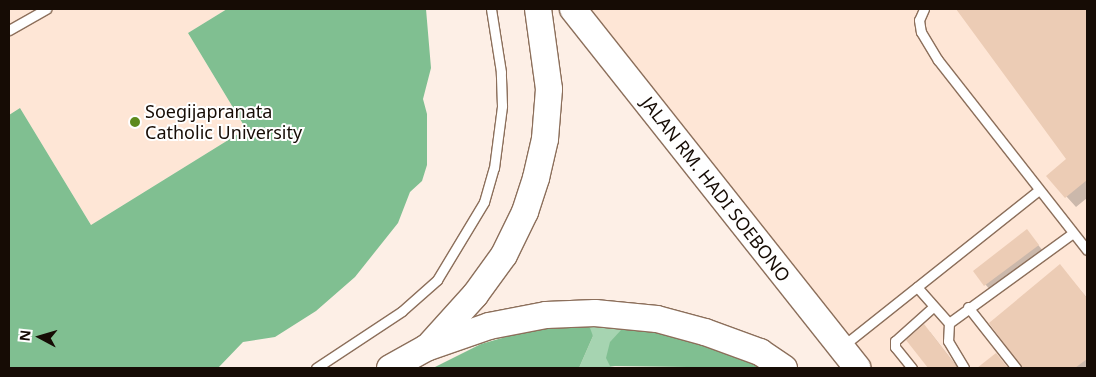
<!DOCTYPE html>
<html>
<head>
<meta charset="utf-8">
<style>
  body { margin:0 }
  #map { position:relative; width:1096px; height:377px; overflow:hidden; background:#fdefe6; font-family:"Noto Sans",sans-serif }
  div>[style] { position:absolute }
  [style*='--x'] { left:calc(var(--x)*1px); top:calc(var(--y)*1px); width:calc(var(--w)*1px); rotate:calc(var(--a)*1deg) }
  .built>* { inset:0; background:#fee6d6 }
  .green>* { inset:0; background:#a6d4b1 }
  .forest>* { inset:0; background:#80bf91 }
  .shadow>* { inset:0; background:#0003 }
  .building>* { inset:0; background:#ecccb5 }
  .roads { filter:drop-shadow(1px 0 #8c6f5b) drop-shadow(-1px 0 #8c6f5b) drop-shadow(0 1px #8c6f5b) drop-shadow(0 -1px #8c6f5b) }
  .service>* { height:9px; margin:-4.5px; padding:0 4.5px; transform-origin:4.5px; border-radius:4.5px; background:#fff }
  .primary>* { height:26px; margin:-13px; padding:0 13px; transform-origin:13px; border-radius:13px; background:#fff }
  .dots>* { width:14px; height:14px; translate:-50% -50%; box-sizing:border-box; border:2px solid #fff; border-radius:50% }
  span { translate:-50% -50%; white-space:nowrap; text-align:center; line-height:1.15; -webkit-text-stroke:4px #fff; paint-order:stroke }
  .poi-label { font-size:18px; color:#160c05 }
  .left { translate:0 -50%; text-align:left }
  .street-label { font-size:18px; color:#160c05 }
  .frame { position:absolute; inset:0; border:10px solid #160c05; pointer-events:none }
  .north { position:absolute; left:15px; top:312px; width:50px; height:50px; -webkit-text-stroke:4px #fff; paint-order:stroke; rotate:276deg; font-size:14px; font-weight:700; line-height:20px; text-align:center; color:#160c05 }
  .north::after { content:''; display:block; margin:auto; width:18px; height:22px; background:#160c05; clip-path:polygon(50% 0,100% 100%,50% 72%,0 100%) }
</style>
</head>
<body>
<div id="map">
  <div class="built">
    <i style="clip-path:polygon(9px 9px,227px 9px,188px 33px,246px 129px,91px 225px,20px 108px,9px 115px)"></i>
    <i style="clip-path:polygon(591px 9px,1087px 9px,1087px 368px,872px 368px)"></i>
  </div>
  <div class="green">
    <i style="clip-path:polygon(584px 324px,630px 326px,610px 366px,620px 368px,579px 368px,593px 336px)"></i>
  </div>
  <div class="forest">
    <i style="clip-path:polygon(227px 9px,426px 9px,431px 68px,423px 99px,427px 114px,427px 165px,422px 181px,410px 192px,398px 223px,355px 277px,316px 311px,275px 337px,243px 342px,218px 368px,9px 368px,9px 115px,20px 108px,91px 225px,246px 129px,188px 33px)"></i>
    <i style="clip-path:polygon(552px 324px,584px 324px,590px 328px,593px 336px,579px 368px,433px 368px,481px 344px)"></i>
    <i style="clip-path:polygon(630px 326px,692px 339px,764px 368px,610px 366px,606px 358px,610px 342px,622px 329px)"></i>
  </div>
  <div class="shadow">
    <i style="clip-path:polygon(958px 9px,1087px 9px,1087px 198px,1076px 207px,1048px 176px,1067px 159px)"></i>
    <i style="clip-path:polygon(1027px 231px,1043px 251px,991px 291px,974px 271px)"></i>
    <i style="clip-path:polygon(1060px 266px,1087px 298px,1087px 368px,1022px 368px)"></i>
    <i style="clip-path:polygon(930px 332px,958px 368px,929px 368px,907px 340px)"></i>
  </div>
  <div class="building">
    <i style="clip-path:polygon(956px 9px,1087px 9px,1087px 180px,1065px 198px,1046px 176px,1066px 159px)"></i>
    <i style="clip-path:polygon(1027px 229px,1039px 245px,984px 286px,973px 271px)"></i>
    <i style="clip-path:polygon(1060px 264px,1087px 298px,1087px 359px,1075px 368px,1022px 368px,989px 323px)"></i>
    <i style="clip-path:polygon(924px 324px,954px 363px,957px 368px,928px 368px,906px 340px)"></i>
    <i style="clip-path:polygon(996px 353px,1008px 368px,977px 368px)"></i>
  </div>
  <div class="roads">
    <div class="service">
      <i style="--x:924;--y:9;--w:12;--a:114"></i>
      <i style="--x:919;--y:20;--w:12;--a:81"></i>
      <i style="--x:921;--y:32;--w:33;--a:59"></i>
      <i style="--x:938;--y:60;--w:241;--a:51.9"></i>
      <i style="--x:9;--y:30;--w:43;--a:-29.6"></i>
      <i style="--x:917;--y:287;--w:48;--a:48.4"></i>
      <i style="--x:949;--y:323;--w:153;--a:-36"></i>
      <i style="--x:968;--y:307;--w:78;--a:51.8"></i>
      <i style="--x:949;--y:323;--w:18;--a:93"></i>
      <i style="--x:948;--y:341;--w:31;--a:59"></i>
      <i style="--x:844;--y:345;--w:249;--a:-38.5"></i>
      <i style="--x:316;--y:368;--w:103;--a:-33.5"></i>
      <i style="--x:402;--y:311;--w:47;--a:-41.5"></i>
      <i style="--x:437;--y:280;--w:91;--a:-58.9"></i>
      <i style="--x:484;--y:202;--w:35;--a:-74"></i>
      <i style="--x:494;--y:168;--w:63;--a:-82.6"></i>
      <i style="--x:502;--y:106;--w:34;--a:-92"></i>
      <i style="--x:501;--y:72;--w:64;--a:-99"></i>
      <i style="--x:912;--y:368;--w:27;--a:-129"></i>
      <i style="--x:895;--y:347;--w:6;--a:-90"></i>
      <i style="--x:895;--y:341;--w:51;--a:-41.8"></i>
    </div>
    <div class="primary">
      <i style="--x:573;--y:9;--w:458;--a:51.6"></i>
      <i style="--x:428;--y:347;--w:70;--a:-47.9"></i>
      <i style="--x:475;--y:295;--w:49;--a:-54.1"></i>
      <i style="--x:504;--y:255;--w:48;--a:-64"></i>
      <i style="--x:525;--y:212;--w:36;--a:-72"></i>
      <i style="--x:536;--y:178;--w:40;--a:-77"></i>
      <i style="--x:545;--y:139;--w:50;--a:-85.4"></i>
      <i style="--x:549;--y:89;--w:81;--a:-97.8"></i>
      <i style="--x:390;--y:368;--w:41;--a:-29.1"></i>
      <i style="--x:426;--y:348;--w:67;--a:-19.2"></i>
      <i style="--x:489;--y:326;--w:58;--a:-10.9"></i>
      <i style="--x:546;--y:315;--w:49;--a:-2.3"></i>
      <i style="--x:595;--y:313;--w:62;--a:5.5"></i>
      <i style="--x:657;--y:319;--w:50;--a:15.2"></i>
      <i style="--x:705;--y:332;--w:59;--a:20"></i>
      <i style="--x:760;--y:352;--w:29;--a:34"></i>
    </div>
  </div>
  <div class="dots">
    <i style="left:135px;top:122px;background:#5d8a1d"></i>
  </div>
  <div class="poi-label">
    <span class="left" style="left:145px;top:122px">Soegijapranata<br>Catholic University</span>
  </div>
  <div class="street-label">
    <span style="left:716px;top:189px;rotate:52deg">JALAN RM. HADI SOEBONO</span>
  </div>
  <div class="frame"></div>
  <div class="north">N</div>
</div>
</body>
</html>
